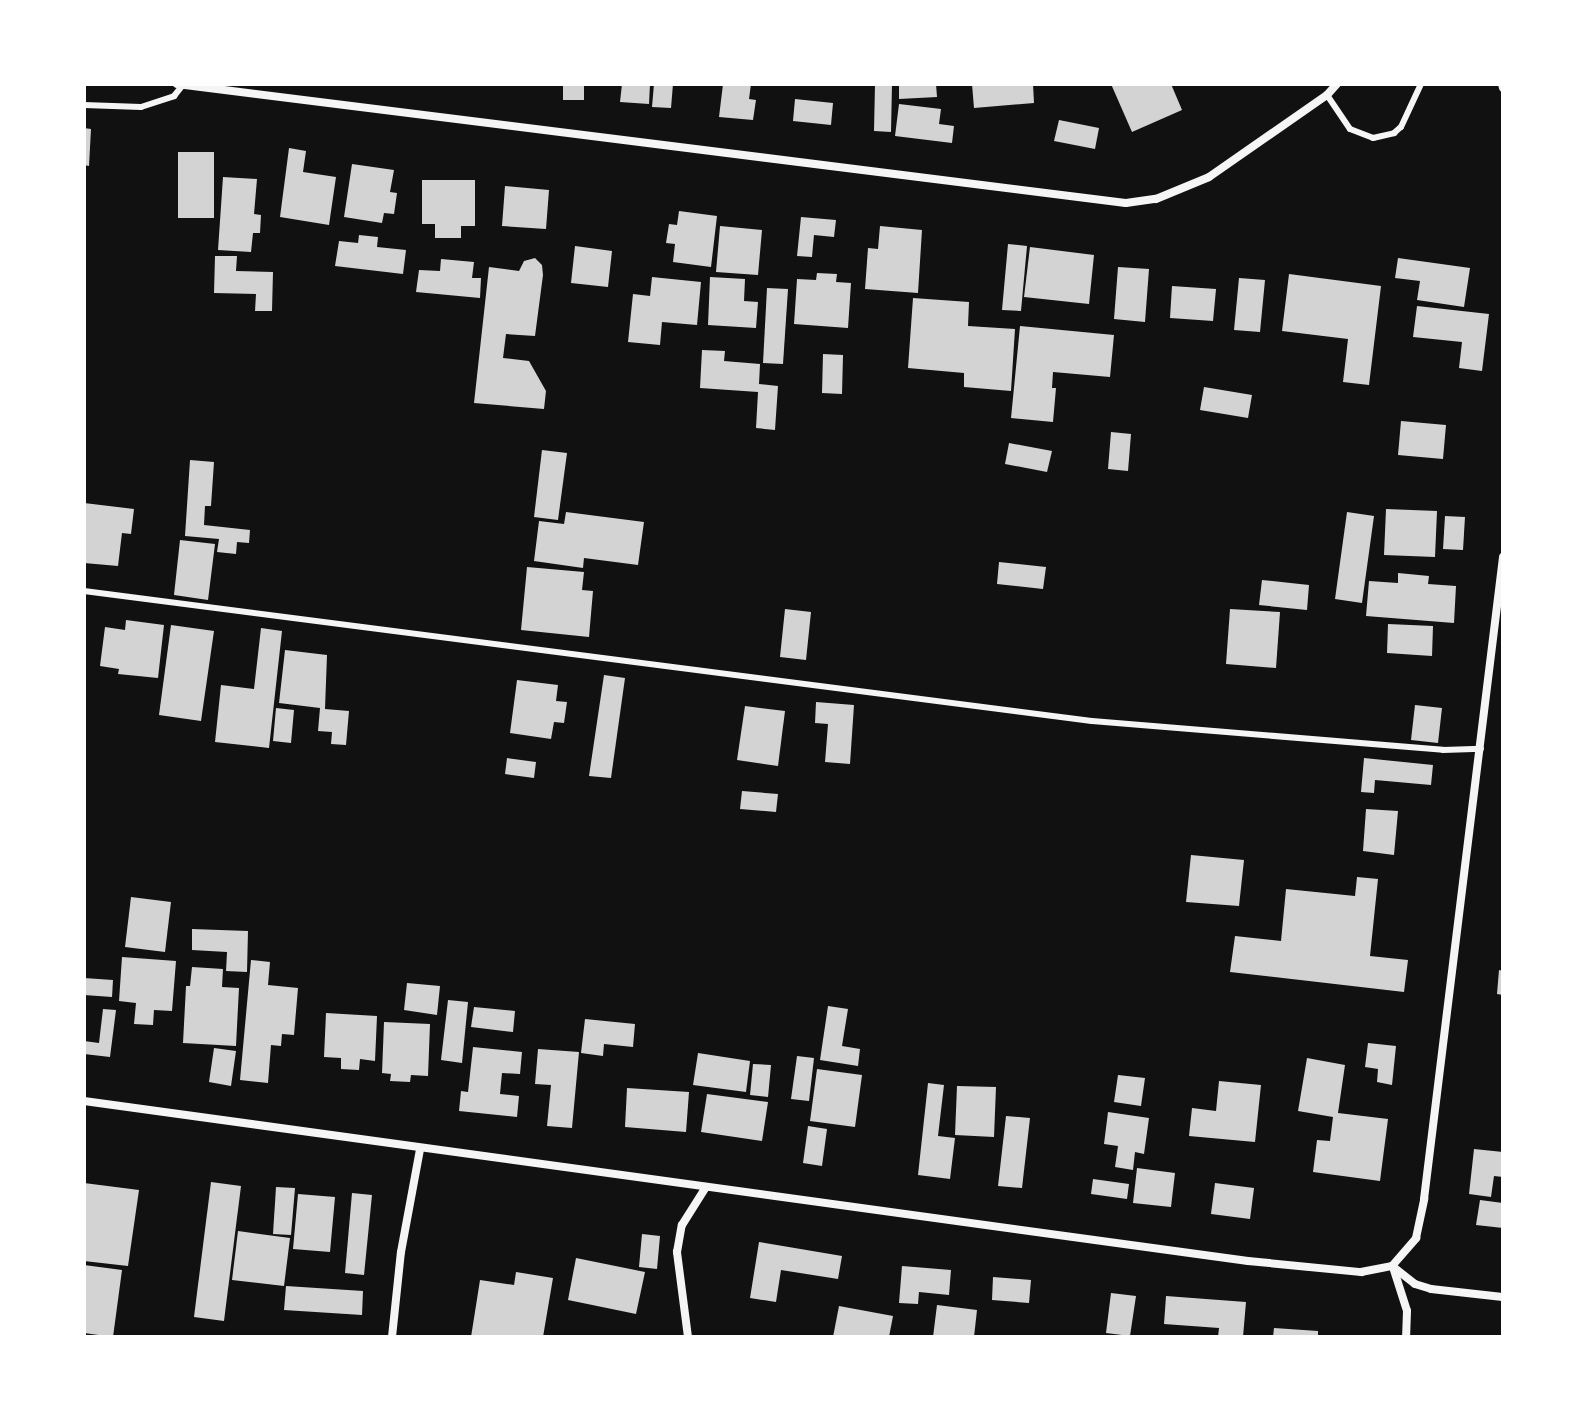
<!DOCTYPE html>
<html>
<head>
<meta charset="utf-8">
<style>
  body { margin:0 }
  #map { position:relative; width:1587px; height:1421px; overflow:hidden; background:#111; font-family:Roboto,sans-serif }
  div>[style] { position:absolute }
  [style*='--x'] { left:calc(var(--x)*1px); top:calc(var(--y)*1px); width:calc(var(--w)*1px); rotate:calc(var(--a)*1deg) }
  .building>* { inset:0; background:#d3d3d3 }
  .service>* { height:6px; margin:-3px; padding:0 3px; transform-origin:3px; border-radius:3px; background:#f5f5f5 }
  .minor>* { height:8px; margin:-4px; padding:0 4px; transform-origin:4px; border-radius:4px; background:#f5f5f5 }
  span { translate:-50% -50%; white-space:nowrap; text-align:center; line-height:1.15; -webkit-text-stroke:6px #fff; paint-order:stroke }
  .frame { position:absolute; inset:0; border:86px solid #fff; pointer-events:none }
</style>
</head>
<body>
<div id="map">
  <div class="building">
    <i style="clip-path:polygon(563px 84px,584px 84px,584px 100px,563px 100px)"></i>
    <i style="clip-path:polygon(622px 84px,650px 84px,649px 104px,620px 102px)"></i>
    <i style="clip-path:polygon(654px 84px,673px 84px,671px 108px,652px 107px)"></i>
    <i style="clip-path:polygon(723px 84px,751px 84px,749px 99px,756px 100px,753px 120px,719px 117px)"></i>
    <i style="clip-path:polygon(875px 84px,892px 84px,891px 132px,874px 131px)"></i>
    <i style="clip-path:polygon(899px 84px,936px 84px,937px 97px,899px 99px)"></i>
    <i style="clip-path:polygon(972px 84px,1033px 84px,1034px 103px,974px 108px)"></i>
    <i style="clip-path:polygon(1111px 84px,1171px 84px,1182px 110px,1132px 132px)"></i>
    <i style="clip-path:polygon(795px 99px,833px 103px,831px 125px,793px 121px)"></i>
    <i style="clip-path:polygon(899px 104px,941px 109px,939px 124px,954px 126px,952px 143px,895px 136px)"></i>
    <i style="clip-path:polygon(1059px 120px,1099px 128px,1095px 149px,1054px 141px)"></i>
    <i style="clip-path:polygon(84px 128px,91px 129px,89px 166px,84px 165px)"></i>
    <i style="clip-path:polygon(289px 148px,306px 151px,303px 172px,336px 177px,329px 225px,280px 217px)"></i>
    <i style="clip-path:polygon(178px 152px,214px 152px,214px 218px,178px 218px)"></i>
    <i style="clip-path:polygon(352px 164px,394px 170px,390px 192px,397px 193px,394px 214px,384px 213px,382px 223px,344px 217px)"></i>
    <i style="clip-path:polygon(223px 177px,257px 179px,254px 214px,261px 215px,260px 233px,253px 233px,251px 252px,218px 250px)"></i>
    <i style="clip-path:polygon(422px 180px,475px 180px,475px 226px,461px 226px,461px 238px,435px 238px,435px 224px,422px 224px)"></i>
    <i style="clip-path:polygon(505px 186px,549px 190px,546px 229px,502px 226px)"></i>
    <i style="clip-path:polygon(679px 211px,717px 216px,711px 267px,673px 262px,675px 244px,666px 243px,669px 224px,677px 225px)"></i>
    <i style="clip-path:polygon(801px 217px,836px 220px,834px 237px,814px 235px,812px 257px,797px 256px)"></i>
    <i style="clip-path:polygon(720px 226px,762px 230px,758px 275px,716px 272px)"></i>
    <i style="clip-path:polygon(880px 226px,922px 230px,918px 293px,865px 289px,868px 248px,878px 249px)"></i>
    <i style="clip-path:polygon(359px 235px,378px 237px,377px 247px,406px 250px,403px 274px,335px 266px,339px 241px,358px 243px)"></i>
    <i style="clip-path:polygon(1008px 244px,1027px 246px,1021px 311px,1002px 310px)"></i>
    <i style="clip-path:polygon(575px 246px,612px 251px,608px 287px,571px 283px)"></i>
    <i style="clip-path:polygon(1030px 247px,1094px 255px,1089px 304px,1024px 297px)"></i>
    <i style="clip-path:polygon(215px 256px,237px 256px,236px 271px,273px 272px,272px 311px,255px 311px,256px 294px,214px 293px)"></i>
    <i style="clip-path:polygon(535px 258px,542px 265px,543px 275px,535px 336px,506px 334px,503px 358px,529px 361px,546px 391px,544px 409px,474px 403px,489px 267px,519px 271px,524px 261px)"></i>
    <i style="clip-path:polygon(1398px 258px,1470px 268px,1464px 307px,1417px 300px,1420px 281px,1395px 278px)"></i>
    <i style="clip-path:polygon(441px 259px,474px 262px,472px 278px,481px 278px,480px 298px,416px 292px,419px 270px,440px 271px)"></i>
    <i style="clip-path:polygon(1118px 267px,1149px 269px,1145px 322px,1114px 319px)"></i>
    <i style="clip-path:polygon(817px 273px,837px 274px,836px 282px,851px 283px,848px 328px,794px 324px,797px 279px,816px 280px)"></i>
    <i style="clip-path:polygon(1289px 274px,1381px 286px,1369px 385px,1343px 382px,1348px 339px,1282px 331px)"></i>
    <i style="clip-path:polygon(652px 277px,701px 282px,697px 325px,662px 322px,660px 345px,628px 342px,633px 294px,650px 296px)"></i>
    <i style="clip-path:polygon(710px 277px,745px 279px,744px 301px,758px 302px,756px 328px,708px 325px)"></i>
    <i style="clip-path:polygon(1239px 278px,1265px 280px,1260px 332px,1234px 330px)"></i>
    <i style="clip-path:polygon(1172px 286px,1216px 289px,1213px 321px,1170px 318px)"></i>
    <i style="clip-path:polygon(767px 288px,788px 289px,783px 364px,763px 363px)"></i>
    <i style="clip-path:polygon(913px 298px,969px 302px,968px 326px,1015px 329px,1011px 391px,964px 387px,964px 373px,908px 368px)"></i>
    <i style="clip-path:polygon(1417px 306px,1489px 314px,1482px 371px,1459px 368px,1462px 342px,1413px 337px)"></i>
    <i style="clip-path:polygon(1020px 326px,1114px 335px,1110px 377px,1053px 372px,1052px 388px,1056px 388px,1053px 422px,1011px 418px)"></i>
    <i style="clip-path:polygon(702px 350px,725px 351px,724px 361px,760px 364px,759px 384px,778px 386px,775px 430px,756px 428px,758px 392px,700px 388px)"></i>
    <i style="clip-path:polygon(823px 354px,843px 355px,842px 394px,822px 393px)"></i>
    <i style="clip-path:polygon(1204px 387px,1252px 395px,1248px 418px,1200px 410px)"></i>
    <i style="clip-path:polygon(1401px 421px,1446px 425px,1443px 459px,1398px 455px)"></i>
    <i style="clip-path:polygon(1111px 432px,1131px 434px,1128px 471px,1108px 469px)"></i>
    <i style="clip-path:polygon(1009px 443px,1052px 451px,1047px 472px,1005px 464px)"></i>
    <i style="clip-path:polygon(542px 450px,567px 453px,558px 520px,534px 517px)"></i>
    <i style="clip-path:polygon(190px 460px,214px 462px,211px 506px,205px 506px,204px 525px,250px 530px,249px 543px,237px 542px,236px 554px,217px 552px,219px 539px,185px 536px)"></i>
    <i style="clip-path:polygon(84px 503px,134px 509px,131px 534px,122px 533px,118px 566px,84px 563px)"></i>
    <i style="clip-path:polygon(1386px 509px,1437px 511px,1435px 557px,1384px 555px)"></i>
    <i style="clip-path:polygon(566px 512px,644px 522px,638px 565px,584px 558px,583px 568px,534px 561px,539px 521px,564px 524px)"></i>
    <i style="clip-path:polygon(1347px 512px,1374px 516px,1362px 603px,1335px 599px)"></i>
    <i style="clip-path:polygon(1445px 516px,1465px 517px,1463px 550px,1443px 549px)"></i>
    <i style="clip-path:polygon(180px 540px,215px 544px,208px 600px,174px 595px)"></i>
    <i style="clip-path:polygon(999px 562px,1046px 567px,1043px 589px,997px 584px)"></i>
    <i style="clip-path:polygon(527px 567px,584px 572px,582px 590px,593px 591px,589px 637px,521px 630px)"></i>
    <i style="clip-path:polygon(1398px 573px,1429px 576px,1428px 584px,1456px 586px,1454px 623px,1366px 616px,1369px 581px,1398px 583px)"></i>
    <i style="clip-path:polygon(1262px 580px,1309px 585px,1307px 610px,1259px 605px)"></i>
    <i style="clip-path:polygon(785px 609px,811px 612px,806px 660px,780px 657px)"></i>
    <i style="clip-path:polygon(1230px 609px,1280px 612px,1276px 668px,1226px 664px)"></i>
    <i style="clip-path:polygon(126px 620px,164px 625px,158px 678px,118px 674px,119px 669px,100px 666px,105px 627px,125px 630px)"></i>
    <i style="clip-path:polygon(1388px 624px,1433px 626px,1432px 656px,1387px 653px)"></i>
    <i style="clip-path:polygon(171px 625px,214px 631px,201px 721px,159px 715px)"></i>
    <i style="clip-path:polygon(261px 628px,282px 631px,269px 748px,215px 742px,221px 685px,254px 689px)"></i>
    <i style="clip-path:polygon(285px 650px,327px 655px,325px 709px,349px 711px,346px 745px,331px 744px,332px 732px,318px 731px,320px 708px,279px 703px)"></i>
    <i style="clip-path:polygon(604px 675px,625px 678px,611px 778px,589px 776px)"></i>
    <i style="clip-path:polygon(517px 680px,558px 685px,556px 701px,567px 702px,564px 723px,554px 722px,551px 739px,510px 733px)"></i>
    <i style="clip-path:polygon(816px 702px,854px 705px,850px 764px,825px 762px,828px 724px,815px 723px)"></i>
    <i style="clip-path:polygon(1415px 705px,1442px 708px,1438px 743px,1411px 740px)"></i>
    <i style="clip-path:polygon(745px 706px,785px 711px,778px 766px,737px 760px)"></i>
    <i style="clip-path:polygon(276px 708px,294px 710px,291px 743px,273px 741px)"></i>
    <i style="clip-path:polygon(507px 758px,536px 762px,534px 778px,505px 774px)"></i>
    <i style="clip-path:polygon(1364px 758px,1433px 765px,1431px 785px,1375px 780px,1374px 793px,1361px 792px)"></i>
    <i style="clip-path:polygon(742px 791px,778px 794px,776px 812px,740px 809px)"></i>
    <i style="clip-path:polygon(1366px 809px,1398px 811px,1394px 855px,1363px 851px)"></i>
    <i style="clip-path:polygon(1191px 855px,1244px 860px,1239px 906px,1186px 902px)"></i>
    <i style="clip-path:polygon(1357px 877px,1378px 879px,1370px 956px,1408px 960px,1404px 992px,1230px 972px,1235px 936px,1281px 941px,1286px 889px,1355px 896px)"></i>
    <i style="clip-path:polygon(131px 897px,171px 902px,165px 952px,125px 947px)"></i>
    <i style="clip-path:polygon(192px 929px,248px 931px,247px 972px,226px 971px,227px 952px,192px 950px)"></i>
    <i style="clip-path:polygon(122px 957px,176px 961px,172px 1011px,154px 1010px,153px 1025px,134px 1024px,136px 1003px,119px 1001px)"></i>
    <i style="clip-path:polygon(251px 960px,270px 962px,268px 985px,298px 988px,294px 1035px,282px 1034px,281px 1046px,271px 1045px,268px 1083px,240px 1080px)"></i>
    <i style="clip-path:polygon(192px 967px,223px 969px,222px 987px,239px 988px,236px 1046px,183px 1043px,186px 986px,190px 986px)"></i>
    <i style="clip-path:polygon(1499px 970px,1503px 971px,1503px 995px,1497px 994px)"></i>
    <i style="clip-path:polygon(84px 978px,113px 980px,112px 997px,84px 995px)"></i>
    <i style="clip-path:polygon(407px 983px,440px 986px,437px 1015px,404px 1010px)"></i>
    <i style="clip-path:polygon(448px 1000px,468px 1002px,462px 1063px,441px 1060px)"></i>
    <i style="clip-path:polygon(828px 1006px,848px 1009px,842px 1046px,860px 1049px,858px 1066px,820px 1060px)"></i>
    <i style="clip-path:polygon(474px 1007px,515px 1011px,513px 1032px,471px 1027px)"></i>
    <i style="clip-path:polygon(103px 1009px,116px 1010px,110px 1057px,84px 1054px,84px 1041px,99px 1043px)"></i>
    <i style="clip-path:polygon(326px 1013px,377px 1016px,375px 1061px,360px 1059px,359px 1070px,341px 1069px,341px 1058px,324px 1057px)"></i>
    <i style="clip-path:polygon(585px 1019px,635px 1024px,633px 1047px,604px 1044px,603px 1056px,581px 1053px)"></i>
    <i style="clip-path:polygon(384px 1022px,430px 1024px,428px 1076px,411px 1075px,410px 1082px,390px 1081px,391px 1074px,382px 1073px)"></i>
    <i style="clip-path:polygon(1368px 1043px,1396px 1046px,1392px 1085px,1377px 1082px,1378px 1069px,1365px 1067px)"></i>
    <i style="clip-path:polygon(473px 1047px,522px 1052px,520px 1074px,502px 1073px,500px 1094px,519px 1096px,517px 1117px,459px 1111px,461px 1091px,468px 1092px)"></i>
    <i style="clip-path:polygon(214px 1048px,236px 1051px,231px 1086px,209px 1082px)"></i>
    <i style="clip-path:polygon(538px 1049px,579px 1052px,572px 1128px,547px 1126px,551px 1085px,535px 1084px)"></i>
    <i style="clip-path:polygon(698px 1053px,750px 1061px,746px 1092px,693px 1085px)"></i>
    <i style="clip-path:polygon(797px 1056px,814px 1058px,809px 1101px,791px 1099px)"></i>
    <i style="clip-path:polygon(1307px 1058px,1345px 1065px,1338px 1113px,1388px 1119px,1380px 1181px,1313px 1172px,1317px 1140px,1330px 1141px,1333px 1117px,1298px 1111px)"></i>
    <i style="clip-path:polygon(753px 1064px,771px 1065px,768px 1097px,750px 1095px)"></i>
    <i style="clip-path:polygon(817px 1069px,862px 1075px,855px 1127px,810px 1121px)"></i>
    <i style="clip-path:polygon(1118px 1075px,1145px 1078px,1141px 1106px,1114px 1102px)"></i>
    <i style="clip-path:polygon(1219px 1081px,1261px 1085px,1255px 1142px,1189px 1136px,1192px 1108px,1216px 1111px)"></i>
    <i style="clip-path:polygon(928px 1083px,944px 1085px,938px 1136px,955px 1138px,950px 1179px,918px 1175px)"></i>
    <i style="clip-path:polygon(957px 1086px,996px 1087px,994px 1137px,955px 1135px)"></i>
    <i style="clip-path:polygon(627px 1088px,689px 1092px,686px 1132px,625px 1127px)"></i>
    <i style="clip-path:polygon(707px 1094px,768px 1102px,762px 1141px,701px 1132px)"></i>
    <i style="clip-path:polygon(1108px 1112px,1149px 1118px,1144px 1154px,1135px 1152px,1133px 1170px,1115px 1167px,1118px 1146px,1104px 1144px)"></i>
    <i style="clip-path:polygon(1006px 1116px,1030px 1118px,1022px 1188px,998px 1186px)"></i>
    <i style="clip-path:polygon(808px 1126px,827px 1129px,822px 1166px,803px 1163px)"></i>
    <i style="clip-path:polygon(1474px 1149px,1503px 1152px,1503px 1177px,1494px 1176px,1491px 1197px,1469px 1194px)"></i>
    <i style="clip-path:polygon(1137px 1168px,1175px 1173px,1171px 1207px,1133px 1203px)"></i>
    <i style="clip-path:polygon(1093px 1179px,1129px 1184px,1127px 1199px,1091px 1194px)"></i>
    <i style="clip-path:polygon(211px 1182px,241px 1186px,224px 1321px,194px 1317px)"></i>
    <i style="clip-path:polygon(84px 1183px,139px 1190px,128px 1266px,84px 1261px)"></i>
    <i style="clip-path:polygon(1215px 1183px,1254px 1188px,1250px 1219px,1211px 1214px)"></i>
    <i style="clip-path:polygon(276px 1187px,295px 1188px,291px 1235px,273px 1234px)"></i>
    <i style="clip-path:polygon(352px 1193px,372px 1195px,364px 1275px,345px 1273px)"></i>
    <i style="clip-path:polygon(298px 1194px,335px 1197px,330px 1252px,293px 1249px)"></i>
    <i style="clip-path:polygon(1480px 1200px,1503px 1203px,1503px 1228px,1476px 1225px)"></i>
    <i style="clip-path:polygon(238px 1231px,290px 1238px,284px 1286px,232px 1280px)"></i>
    <i style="clip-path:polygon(642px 1234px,660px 1236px,657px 1269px,639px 1267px)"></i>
    <i style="clip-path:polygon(759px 1242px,842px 1256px,838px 1279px,781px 1270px,776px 1302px,750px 1298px)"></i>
    <i style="clip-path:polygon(576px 1258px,645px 1272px,636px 1314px,568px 1300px)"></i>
    <i style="clip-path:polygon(84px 1265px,122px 1270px,113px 1337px,84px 1333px)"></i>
    <i style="clip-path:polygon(902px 1266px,951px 1270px,949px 1295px,919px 1292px,918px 1304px,899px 1303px)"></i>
    <i style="clip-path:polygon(516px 1272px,553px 1278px,543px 1337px,471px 1337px,480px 1280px,514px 1285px)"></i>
    <i style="clip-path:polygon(993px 1277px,1031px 1280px,1029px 1303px,992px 1300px)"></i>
    <i style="clip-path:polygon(286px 1286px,363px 1291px,362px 1315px,284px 1310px)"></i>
    <i style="clip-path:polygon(1111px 1293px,1136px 1296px,1130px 1336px,1106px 1333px)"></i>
    <i style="clip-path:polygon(1166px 1296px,1246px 1302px,1243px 1337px,1218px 1337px,1219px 1328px,1164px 1324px)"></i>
    <i style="clip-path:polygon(937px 1305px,977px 1310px,974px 1337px,933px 1337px)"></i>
    <i style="clip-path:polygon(839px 1306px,893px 1316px,889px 1337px,833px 1337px)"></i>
    <i style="clip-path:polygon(1274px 1328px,1318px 1331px,1318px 1337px,1273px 1337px)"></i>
  </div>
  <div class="service">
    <i style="--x:1327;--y:95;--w:41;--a:55.9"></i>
    <i style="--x:1350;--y:129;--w:25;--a:21"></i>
    <i style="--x:1373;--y:138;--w:22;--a:-13"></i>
    <i style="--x:1394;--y:133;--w:9;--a:-41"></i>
    <i style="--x:1401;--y:127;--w:47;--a:-65.1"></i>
    <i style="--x:84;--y:105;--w:57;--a:2"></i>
    <i style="--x:141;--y:107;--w:35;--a:-18"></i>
    <i style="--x:174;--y:96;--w:13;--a:-51"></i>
    <i style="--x:84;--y:591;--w:1016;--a:7.35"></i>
    <i style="--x:1092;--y:721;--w:352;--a:4.7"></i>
    <i style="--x:1443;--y:750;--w:38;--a:-2"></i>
  </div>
  <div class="minor">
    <i style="--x:177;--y:84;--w:956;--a:7.15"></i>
    <i style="--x:1126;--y:203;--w:30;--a:-8"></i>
    <i style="--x:1156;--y:199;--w:57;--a:-22.5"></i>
    <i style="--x:1209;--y:177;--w:144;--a:-34.8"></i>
    <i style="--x:1327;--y:95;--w:15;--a:-48"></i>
    <i style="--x:1502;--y:84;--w:4;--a:76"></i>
    <i style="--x:84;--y:1101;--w:1175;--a:7.83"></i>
    <i style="--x:1248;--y:1261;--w:114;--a:5.6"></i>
    <i style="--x:1361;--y:1272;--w:32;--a:-11"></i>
    <i style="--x:1392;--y:1266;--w:37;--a:-49"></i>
    <i style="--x:1416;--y:1238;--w:40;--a:-78"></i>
    <i style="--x:1424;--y:1199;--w:647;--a:-82.98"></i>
    <i style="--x:1392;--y:1266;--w:29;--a:38"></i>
    <i style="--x:1415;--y:1284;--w:17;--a:17"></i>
    <i style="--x:1431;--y:1289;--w:72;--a:6.3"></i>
    <i style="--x:1393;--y:1267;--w:46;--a:72.3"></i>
    <i style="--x:1407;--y:1311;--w:26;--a:92"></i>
    <i style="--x:392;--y:1337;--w:85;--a:-84"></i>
    <i style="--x:401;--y:1252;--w:105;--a:-79.5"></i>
    <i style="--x:688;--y:1337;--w:86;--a:-97.4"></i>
    <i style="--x:677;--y:1252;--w:27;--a:-80"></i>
    <i style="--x:682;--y:1225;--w:45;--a:-57.7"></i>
  </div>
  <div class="frame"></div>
</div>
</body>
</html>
